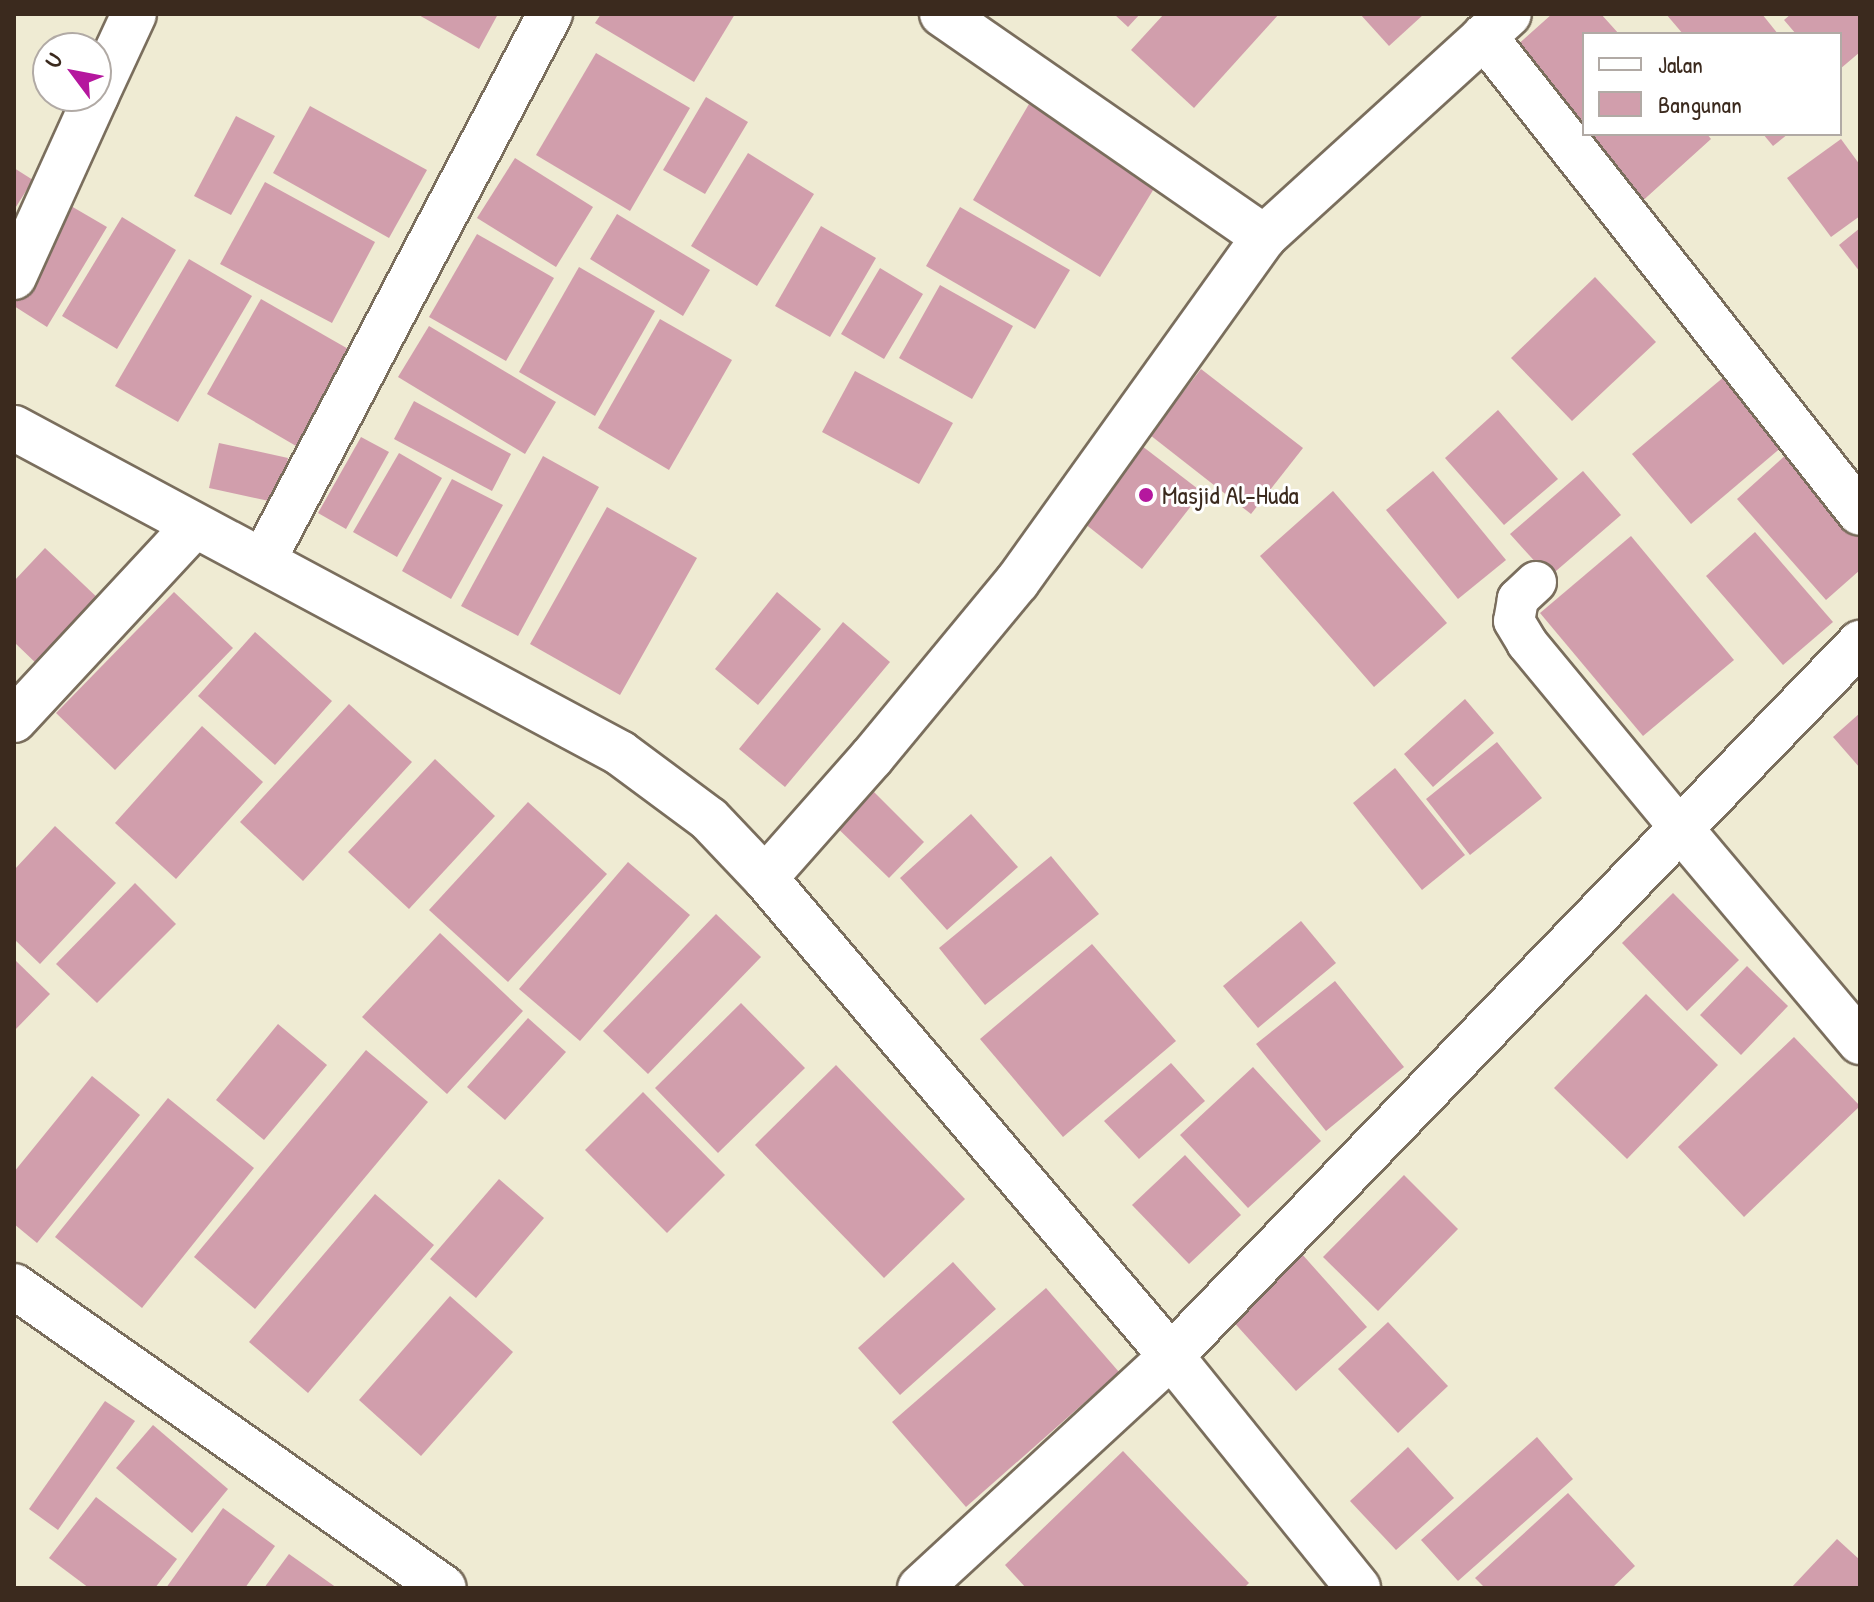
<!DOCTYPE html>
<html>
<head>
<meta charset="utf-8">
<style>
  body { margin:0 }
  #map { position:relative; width:1874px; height:1602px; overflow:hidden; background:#efebd3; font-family:"Patrick Hand",sans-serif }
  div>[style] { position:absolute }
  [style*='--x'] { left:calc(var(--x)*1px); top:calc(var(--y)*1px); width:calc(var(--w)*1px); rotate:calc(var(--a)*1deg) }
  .building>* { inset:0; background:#d19eac }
  .roads { filter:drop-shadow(2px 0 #7a6e5d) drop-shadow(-2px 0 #7a6e5d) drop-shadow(0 2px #7a6e5d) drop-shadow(0 -2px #7a6e5d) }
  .service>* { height:40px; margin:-20px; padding:0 20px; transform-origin:20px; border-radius:20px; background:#fff }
  .minor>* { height:44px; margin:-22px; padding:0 22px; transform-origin:22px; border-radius:22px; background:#fff }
  .tertiary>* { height:44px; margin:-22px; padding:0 22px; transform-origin:22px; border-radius:22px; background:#fff }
  .dots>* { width:22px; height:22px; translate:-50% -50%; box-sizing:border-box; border:4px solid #fff; border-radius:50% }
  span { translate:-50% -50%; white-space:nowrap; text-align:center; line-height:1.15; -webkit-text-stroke:6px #fff; paint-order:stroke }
  .poi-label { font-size:26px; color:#3b2a1e }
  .left { translate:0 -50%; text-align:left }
  .frame { position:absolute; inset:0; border:16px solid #3b2a1e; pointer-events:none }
  .legend { position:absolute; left:1582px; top:32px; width:260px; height:104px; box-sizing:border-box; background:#fff; border:2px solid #b1aaa5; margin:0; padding:10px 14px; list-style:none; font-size:24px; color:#3b2a1e }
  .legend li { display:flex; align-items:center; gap:16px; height:40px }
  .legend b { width:40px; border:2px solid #b1aaa5 }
  .north { position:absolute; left:32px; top:32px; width:80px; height:80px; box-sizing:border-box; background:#fff; border:2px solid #b1aaa5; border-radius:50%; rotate:302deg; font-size:22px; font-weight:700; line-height:32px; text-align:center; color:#3b2a1e }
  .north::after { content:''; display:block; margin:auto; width:28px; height:36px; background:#b5179e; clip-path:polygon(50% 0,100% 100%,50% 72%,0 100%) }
</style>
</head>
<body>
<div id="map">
  <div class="building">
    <i style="clip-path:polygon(417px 14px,498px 14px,479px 49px)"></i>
    <i style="clip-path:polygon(601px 14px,735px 14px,694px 82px,595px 23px)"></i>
    <i style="clip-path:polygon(1114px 14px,1140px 14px,1128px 27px)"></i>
    <i style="clip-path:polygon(1164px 14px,1279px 14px,1194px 108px,1131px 50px)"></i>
    <i style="clip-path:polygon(1360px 14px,1424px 14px,1389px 46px)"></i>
    <i style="clip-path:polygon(1552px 14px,1601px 14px,1619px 34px,1584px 34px,1584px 134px,1707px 134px,1711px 139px,1638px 205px,1506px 55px)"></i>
    <i style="clip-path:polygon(1666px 14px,1762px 14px,1778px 34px,1683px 34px)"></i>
    <i style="clip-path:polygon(1791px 14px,1860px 14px,1860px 52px,1840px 69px,1840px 34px,1796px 34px,1784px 20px)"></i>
    <i style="clip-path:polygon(596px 53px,690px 108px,630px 211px,536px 155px)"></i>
    <i style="clip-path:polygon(706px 97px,748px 122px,705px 194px,663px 170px)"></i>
    <i style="clip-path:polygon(1029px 104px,1158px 182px,1100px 277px,973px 200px)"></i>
    <i style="clip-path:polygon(310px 106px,427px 170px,389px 238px,273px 173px)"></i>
    <i style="clip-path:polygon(236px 116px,275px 136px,231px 215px,194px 196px)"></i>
    <i style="clip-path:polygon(1763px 134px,1788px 134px,1773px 146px)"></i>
    <i style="clip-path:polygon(1841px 139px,1860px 165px,1860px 216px,1831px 237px,1787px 178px)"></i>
    <i style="clip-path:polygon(748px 153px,814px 194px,757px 286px,691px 246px)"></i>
    <i style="clip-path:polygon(515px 158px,593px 207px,556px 267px,477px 218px)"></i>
    <i style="clip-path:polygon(14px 168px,33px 180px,14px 210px)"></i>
    <i style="clip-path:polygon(265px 182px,375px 242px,332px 323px,220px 264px)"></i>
    <i style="clip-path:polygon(71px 206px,107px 227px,47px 327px,14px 306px,14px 300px)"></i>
    <i style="clip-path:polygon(960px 207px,1070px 270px,1035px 329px,926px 266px)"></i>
    <i style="clip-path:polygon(617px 214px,710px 270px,683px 316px,590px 259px)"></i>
    <i style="clip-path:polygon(122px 217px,176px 250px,117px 349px,62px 316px)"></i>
    <i style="clip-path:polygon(821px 226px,876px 258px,830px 337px,775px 306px)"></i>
    <i style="clip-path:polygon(1860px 228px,1860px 272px,1839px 245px)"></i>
    <i style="clip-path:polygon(477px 234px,554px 278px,506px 361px,429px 317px)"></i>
    <i style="clip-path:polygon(189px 259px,252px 296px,178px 422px,115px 386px)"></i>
    <i style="clip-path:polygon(579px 267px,655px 311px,595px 416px,519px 372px)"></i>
    <i style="clip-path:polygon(880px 268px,923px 294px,884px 359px,841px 334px)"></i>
    <i style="clip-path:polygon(1595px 277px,1656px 342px,1572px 421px,1511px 358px)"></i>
    <i style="clip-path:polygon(940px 285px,1013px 326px,972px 399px,899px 358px)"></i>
    <i style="clip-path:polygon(261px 299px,357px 354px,303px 450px,207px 394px)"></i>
    <i style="clip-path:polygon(660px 319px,732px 360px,669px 470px,598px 428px)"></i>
    <i style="clip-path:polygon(429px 326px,556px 402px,525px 454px,398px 377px)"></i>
    <i style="clip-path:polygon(1201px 369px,1303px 448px,1251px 514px,1150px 435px)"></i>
    <i style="clip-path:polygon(855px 371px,953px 423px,919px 484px,822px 432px)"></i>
    <i style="clip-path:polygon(1725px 376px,1783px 446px,1691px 524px,1632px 454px)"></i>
    <i style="clip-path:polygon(414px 401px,511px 454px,492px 491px,394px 439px)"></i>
    <i style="clip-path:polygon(1498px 410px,1558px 479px,1504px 525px,1445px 458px)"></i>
    <i style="clip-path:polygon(1129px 436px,1202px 492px,1142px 569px,1070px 512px)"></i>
    <i style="clip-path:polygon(361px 437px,389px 452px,346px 529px,318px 513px)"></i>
    <i style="clip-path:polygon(219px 443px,288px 458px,278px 503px,209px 488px)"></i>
    <i style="clip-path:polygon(399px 453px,442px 478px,397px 557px,353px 532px)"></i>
    <i style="clip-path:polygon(1788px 453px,1860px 535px,1860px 570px,1826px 600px,1737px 499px)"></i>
    <i style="clip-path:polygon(543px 456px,599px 487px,518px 636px,461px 606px)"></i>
    <i style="clip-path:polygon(1433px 471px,1506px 560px,1458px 599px,1386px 510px)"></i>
    <i style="clip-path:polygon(1583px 471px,1621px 515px,1549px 577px,1510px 534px)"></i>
    <i style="clip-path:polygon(452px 479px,503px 505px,451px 599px,402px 571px)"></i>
    <i style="clip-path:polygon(1333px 491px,1447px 623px,1374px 687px,1260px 556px)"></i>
    <i style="clip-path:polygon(607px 507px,697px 558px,620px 695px,530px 644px)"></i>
    <i style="clip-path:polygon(1755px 532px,1833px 622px,1783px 665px,1706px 576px)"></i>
    <i style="clip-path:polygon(1631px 536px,1734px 660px,1643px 736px,1540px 613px)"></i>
    <i style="clip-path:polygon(45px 548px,102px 602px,41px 668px,14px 642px,14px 581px)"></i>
    <i style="clip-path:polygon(174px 592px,233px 648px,115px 770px,56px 713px)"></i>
    <i style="clip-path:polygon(777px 592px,821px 629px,758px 705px,715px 669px)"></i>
    <i style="clip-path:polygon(843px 622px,890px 662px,785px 787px,739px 749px)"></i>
    <i style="clip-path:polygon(255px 632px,332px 701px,275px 765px,198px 696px)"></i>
    <i style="clip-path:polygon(1465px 699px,1494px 733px,1433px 787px,1404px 754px)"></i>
    <i style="clip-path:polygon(349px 704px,412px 762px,303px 881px,240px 822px)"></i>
    <i style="clip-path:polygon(1860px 713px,1860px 768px,1833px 737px)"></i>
    <i style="clip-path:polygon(202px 726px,263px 782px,176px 879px,115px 823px)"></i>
    <i style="clip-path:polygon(1497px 742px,1542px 798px,1470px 855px,1426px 799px)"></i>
    <i style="clip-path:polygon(435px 759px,495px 816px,409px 909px,348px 852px)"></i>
    <i style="clip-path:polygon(1395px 768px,1465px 855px,1422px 890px,1353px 803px)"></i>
    <i style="clip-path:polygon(861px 779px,924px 842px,889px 878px,825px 816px)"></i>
    <i style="clip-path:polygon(528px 802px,607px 874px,508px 982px,429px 910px)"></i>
    <i style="clip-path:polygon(971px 814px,1018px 867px,947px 930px,900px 878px)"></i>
    <i style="clip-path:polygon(55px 826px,116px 883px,40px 964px,14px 939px,14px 870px)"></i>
    <i style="clip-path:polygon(1051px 856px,1099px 914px,985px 1005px,939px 948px)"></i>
    <i style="clip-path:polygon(628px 862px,690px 915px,580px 1041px,519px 989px)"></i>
    <i style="clip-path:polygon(135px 883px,176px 924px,97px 1003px,56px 964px)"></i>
    <i style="clip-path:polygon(1673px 893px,1739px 960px,1687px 1011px,1622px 943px)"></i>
    <i style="clip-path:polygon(716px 914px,761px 957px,648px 1074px,603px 1031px)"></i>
    <i style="clip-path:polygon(1301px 921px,1336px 963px,1258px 1028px,1223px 986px)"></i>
    <i style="clip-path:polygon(440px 933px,523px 1011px,447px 1094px,362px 1017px)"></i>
    <i style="clip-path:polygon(1092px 944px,1176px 1041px,1063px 1137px,980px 1039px)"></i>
    <i style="clip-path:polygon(14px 959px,50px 994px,14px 1031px)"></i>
    <i style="clip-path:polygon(1747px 966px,1788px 1006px,1741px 1055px,1700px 1015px)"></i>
    <i style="clip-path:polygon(1335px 981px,1404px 1067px,1326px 1131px,1256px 1044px)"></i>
    <i style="clip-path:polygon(1646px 994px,1718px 1065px,1627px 1159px,1554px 1088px)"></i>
    <i style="clip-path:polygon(741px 1003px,805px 1068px,718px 1153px,655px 1088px)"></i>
    <i style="clip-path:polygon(528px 1018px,566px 1052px,505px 1120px,467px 1087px)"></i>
    <i style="clip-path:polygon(278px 1024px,327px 1065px,264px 1140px,216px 1100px)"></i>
    <i style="clip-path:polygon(1794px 1037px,1860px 1106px,1744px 1217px,1678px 1147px)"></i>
    <i style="clip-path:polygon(366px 1050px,428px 1102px,255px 1309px,194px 1257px)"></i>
    <i style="clip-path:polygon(1171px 1063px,1205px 1101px,1139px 1159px,1104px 1121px)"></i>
    <i style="clip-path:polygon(836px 1065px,965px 1199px,884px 1278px,755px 1145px)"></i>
    <i style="clip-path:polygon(1253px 1067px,1321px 1141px,1248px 1208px,1180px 1135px)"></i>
    <i style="clip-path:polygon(92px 1076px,140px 1115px,37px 1243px,14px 1224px,14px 1172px)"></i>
    <i style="clip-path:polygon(643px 1092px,725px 1175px,667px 1233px,585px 1150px)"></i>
    <i style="clip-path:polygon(168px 1098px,254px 1168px,142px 1308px,55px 1237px)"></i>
    <i style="clip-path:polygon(1185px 1155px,1241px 1215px,1189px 1264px,1132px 1205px)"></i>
    <i style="clip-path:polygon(1404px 1175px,1458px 1229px,1378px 1311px,1323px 1257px)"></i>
    <i style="clip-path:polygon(499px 1179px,544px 1218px,476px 1298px,430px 1259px)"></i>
    <i style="clip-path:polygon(375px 1194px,434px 1245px,308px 1393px,249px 1342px)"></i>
    <i style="clip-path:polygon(1301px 1253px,1367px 1327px,1296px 1391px,1230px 1318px)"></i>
    <i style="clip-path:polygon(953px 1262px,996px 1309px,900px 1395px,858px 1348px)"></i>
    <i style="clip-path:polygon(1046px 1288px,1119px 1372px,966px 1507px,892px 1422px)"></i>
    <i style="clip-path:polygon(450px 1296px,513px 1352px,421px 1456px,359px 1400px)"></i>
    <i style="clip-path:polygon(1388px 1322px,1448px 1386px,1398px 1433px,1338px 1369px)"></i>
    <i style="clip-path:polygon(105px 1401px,135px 1421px,58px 1530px,29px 1509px)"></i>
    <i style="clip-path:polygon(153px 1425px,228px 1489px,192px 1533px,116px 1468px)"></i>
    <i style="clip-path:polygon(1537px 1437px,1573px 1479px,1458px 1581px,1421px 1540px)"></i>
    <i style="clip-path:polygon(1408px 1447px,1454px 1498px,1396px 1550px,1350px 1501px)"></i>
    <i style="clip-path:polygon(1123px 1451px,1249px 1583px,1244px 1588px,1026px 1588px,1005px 1565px)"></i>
    <i style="clip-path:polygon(1568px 1493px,1635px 1566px,1612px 1588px,1485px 1588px,1475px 1578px)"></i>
    <i style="clip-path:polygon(96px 1497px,177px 1559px,155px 1588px,89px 1588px,49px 1558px)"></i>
    <i style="clip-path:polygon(223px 1508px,275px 1546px,245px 1588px,166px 1588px)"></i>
    <i style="clip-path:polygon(1837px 1539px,1860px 1560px,1860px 1588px,1791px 1588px)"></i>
    <i style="clip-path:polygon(289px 1554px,337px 1588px,264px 1588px)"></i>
  </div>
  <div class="roads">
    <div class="service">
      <i style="--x:1536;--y:582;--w:25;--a:137"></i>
      <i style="--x:1518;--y:599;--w:22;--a:100"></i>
      <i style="--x:1514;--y:621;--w:26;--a:59"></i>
      <i style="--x:1527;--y:643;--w:240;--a:50.4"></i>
    </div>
    <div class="minor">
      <i style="--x:942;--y:14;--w:392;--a:34.7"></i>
      <i style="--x:1484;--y:36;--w:607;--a:51.75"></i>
      <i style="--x:96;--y:96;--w:90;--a:-65.1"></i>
      <i style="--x:14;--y:277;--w:199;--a:-65.6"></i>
      <i style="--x:263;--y:561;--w:618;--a:-62.31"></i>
      <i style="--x:14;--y:720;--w:265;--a:-47.1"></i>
      <i style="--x:1680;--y:828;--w:280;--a:49.9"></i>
      <i style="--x:765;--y:878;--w:162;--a:-48.5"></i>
      <i style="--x:872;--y:757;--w:227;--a:-50.4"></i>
      <i style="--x:1017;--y:582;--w:424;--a:-54.4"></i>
      <i style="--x:1264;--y:237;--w:331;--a:-42.3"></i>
      <i style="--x:14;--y:1286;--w:525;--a:35.08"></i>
      <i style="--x:920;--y:1588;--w:342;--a:-42.7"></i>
      <i style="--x:1171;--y:1356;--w:992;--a:-45.98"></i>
    </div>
    <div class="tertiary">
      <i style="--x:14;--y:428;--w:688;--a:28.2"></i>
      <i style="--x:620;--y:753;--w:111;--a:36.6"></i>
      <i style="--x:709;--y:819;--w:81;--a:46.5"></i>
      <i style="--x:765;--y:878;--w:627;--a:49.66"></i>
      <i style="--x:1171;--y:1356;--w:298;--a:51.1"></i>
    </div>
  </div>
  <div class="dots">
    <i style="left:1146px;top:495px;background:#b5179e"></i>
  </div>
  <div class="poi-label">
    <span class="left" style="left:1162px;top:495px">Masjid Al-Huda</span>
  </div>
  <div class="frame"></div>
  <ul class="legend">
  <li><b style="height:10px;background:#fff"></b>Jalan</li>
  <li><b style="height:22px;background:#d19eac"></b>Bangunan</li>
  </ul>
  <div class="north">U</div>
</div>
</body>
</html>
